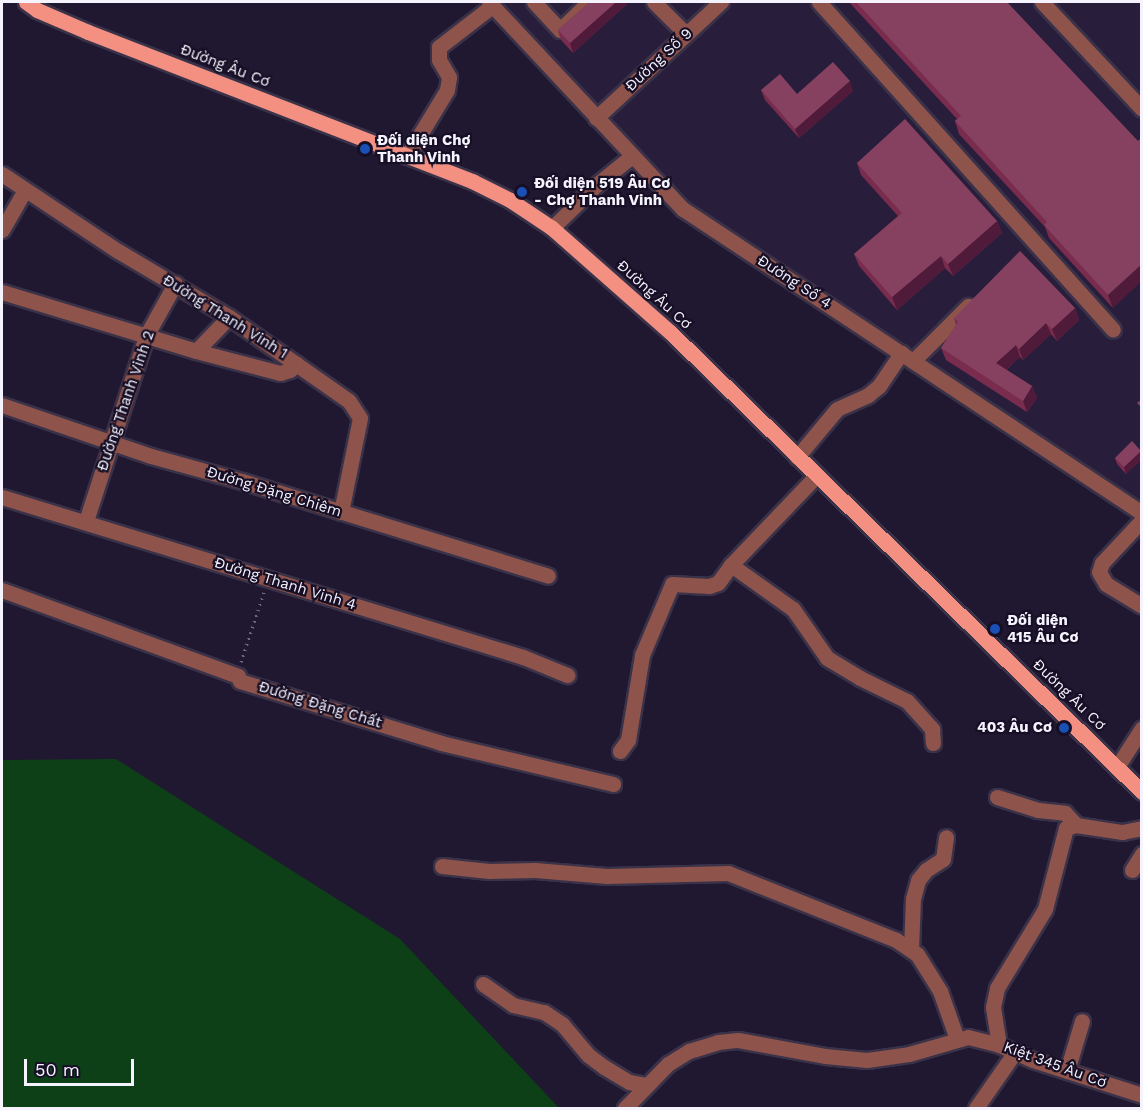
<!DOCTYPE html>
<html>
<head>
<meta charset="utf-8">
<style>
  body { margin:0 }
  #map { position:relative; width:1143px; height:1110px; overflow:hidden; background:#201830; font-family:"Work Sans",sans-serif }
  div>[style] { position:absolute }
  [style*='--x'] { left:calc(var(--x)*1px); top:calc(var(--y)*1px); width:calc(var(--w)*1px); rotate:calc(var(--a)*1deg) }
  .built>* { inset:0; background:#281e3c }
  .green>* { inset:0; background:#0d4017 }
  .path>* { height:3px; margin-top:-1.5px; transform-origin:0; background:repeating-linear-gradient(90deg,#6f697c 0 1.5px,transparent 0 6px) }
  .roads { filter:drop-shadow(2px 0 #3a3249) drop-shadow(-2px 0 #3a3249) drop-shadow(0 2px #3a3249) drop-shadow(0 -2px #3a3249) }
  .minor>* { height:15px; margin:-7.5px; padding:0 7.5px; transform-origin:7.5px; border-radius:7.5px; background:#8e534a }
  .major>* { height:15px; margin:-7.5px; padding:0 7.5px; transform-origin:7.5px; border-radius:7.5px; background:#f39082 }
  .wall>* { inset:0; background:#792c4d }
  .shaded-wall>* { inset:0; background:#501b3a }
  .building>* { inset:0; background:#874160 }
  .dots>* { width:16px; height:16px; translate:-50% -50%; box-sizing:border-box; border:3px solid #170f26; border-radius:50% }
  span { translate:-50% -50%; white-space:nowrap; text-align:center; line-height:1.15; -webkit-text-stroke:4.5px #170f26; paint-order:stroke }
  .street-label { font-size:15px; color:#f5f3fd }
  .poi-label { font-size:15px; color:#f5f3fd; font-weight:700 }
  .left { translate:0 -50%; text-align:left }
  .right { translate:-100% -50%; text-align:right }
  .frame { position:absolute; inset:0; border:3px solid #f5f3fd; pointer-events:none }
  .scale { position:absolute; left:24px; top:1059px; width:110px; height:27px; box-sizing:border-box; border:3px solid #f5f3fd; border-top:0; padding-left:8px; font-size:18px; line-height:21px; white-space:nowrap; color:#f5f3fd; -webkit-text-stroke:4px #170f26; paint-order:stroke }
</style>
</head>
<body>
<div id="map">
  <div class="built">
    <i style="clip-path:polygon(491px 2px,1141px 2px,1141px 513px,683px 209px)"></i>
  </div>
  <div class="green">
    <i style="clip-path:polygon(116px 759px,400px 939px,559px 1108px,2px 1108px,2px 760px)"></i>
  </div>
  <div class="path">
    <i style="--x:241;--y:662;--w:74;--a:-71.8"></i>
  </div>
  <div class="roads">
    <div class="minor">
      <i style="--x:489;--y:2;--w:284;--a:46.9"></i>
      <i style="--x:683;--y:209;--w:551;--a:33.52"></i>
      <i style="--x:534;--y:2;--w:38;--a:47"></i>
      <i style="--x:560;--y:30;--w:40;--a:-44"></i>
      <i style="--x:654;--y:2;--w:45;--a:45"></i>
      <i style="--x:819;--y:2;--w:440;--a:48.1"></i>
      <i style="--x:1042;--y:2;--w:146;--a:46.9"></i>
      <i style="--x:596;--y:118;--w:171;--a:-42.9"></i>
      <i style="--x:407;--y:156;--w:77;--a:-58.8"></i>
      <i style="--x:447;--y:90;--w:13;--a:-81"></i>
      <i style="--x:449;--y:77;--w:20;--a:-120"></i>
      <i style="--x:439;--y:60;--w:13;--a:-90"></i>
      <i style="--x:439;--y:47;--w:67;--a:-37.7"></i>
      <i style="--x:2;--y:174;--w:139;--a:33.6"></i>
      <i style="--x:118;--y:251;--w:129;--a:30.7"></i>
      <i style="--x:229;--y:317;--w:146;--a:35"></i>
      <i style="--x:349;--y:401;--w:20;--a:57"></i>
      <i style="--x:360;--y:418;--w:96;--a:101.4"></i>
      <i style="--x:552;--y:228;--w:62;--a:-44.3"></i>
      <i style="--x:596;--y:185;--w:46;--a:-38.9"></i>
      <i style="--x:2;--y:230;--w:46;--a:-60.1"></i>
      <i style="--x:2;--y:292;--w:203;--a:16.9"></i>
      <i style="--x:196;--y:351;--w:47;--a:-45.9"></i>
      <i style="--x:196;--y:351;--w:87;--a:14.7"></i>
      <i style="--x:280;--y:373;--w:10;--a:-17"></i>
      <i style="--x:290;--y:370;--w:9;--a:-49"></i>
      <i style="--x:913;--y:361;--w:78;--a:-45"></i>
      <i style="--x:2;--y:405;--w:157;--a:18.9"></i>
      <i style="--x:151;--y:456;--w:94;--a:15.4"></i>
      <i style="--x:242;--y:481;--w:320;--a:17.2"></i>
      <i style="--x:797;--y:457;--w:62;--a:-50.2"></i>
      <i style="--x:837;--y:409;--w:34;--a:-24"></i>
      <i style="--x:868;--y:395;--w:14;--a:-39"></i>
      <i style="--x:879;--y:386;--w:40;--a:-56"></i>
      <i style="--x:2;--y:497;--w:545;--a:17.07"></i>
      <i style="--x:523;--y:657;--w:48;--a:22.2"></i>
      <i style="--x:1142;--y:520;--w:59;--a:132.9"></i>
      <i style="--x:1102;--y:563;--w:9;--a:108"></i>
      <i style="--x:1099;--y:572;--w:14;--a:60"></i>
      <i style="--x:1106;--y:584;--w:42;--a:31.4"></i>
      <i style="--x:86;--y:521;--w:194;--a:-72"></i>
      <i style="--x:146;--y:336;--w:60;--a:-60.9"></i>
      <i style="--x:731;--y:565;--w:76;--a:35.4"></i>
      <i style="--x:793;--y:609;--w:60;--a:55.2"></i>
      <i style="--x:827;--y:658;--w:39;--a:31"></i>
      <i style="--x:860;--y:678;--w:52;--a:26.1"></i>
      <i style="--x:907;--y:701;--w:38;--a:48"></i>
      <i style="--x:932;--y:729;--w:14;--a:86"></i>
      <i style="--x:2;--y:590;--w:251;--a:20"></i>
      <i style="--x:238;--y:676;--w:5;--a:68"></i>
      <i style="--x:240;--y:681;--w:210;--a:17.1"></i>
      <i style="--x:441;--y:743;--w:177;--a:13.4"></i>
      <i style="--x:620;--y:751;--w:14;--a:-54"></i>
      <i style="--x:628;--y:740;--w:86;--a:-80.6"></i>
      <i style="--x:642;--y:655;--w:77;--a:-67.1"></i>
      <i style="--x:672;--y:584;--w:37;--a:3"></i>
      <i style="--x:709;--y:586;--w:9;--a:-18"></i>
      <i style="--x:718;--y:583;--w:22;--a:-54"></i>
      <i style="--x:731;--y:565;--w:123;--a:-46.3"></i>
      <i style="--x:1117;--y:767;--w:46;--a:-57.3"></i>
      <i style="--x:997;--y:797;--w:43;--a:17.6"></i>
      <i style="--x:1038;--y:810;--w:27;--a:6"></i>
      <i style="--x:1065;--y:813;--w:16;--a:47"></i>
      <i style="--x:442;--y:866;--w:47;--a:6.1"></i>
      <i style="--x:489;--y:871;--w:46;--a:-1.2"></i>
      <i style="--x:535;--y:870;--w:72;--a:4.8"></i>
      <i style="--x:607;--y:876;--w:121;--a:-1.4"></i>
      <i style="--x:728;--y:873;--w:181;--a:21.7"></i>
      <i style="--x:896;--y:940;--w:25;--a:34"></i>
      <i style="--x:917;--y:954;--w:44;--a:58.1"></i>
      <i style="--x:940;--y:991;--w:51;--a:70.5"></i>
      <i style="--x:1132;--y:870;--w:19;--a:-58"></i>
      <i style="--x:911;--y:950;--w:51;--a:-87.8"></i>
      <i style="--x:913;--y:899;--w:20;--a:-75"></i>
      <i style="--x:918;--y:880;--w:13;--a:-51"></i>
      <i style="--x:926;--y:870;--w:20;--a:-33"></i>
      <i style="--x:943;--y:859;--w:22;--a:-82"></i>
      <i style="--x:483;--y:984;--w:37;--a:35"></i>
      <i style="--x:513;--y:1005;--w:32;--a:13"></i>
      <i style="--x:544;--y:1012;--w:22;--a:34"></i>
      <i style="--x:562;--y:1024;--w:40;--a:50"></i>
      <i style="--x:588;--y:1055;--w:20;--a:37"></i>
      <i style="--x:604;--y:1067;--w:29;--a:31"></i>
      <i style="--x:629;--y:1082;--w:17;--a:10"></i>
      <i style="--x:999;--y:1045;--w:38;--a:-99"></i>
      <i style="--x:993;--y:1007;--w:19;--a:-78"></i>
      <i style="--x:997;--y:988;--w:92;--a:-58.7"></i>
      <i style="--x:1045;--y:909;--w:84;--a:-75.5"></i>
      <i style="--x:1066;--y:828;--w:10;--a:-17"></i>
      <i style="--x:1076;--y:825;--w:47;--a:8.7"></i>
      <i style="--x:1122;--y:832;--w:20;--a:-11"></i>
      <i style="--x:1067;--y:1071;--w:52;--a:-73.3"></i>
      <i style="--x:625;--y:1108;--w:62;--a:-45.7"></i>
      <i style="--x:668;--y:1064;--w:25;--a:-32"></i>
      <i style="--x:689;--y:1051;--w:30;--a:-17"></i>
      <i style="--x:718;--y:1042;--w:20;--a:-6"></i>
      <i style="--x:738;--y:1040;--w:88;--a:10.4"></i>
      <i style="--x:825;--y:1056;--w:42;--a:5.4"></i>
      <i style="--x:867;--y:1060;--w:42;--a:-8.1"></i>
      <i style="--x:909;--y:1054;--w:61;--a:-16.1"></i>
      <i style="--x:968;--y:1037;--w:32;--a:14"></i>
      <i style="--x:999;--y:1045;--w:37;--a:24"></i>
      <i style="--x:1033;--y:1060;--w:114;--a:17.8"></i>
      <i style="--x:976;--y:1108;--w:68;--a:-55.1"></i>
    </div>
    <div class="major">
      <i style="--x:26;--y:2;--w:14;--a:36"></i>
      <i style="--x:37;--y:10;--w:56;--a:23.3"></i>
      <i style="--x:88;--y:32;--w:412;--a:21.2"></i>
      <i style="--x:472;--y:181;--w:42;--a:26.6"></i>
      <i style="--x:510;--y:200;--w:50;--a:33.7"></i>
      <i style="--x:552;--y:228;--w:157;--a:41.4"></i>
      <i style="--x:670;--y:332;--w:659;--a:44.26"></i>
    </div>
  </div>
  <div class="wall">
    <i style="clip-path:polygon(590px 2px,626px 2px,627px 4px,573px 53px,561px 40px,558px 30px)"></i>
    <i style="clip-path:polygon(849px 2px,1007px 2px,1113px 308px,1049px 238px,1045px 227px,959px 134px,955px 121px,957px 119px)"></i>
    <i style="clip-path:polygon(761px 90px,797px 94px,853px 91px,799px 138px,765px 100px)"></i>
    <i style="clip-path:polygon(857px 163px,997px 221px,1002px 233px,953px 276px,945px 268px,897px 310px,859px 266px,854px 254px,898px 216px,861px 175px)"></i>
    <i style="clip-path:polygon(1075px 308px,1079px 320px,1057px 341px,1051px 334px,1023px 360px,1020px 357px,1006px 370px,1032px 386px,1037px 398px,1027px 412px,946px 360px,941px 348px,956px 325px,954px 318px)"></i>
    <i style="clip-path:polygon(1142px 452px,1126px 474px,1117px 464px,1115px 458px)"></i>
  </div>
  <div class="shaded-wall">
    <i style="clip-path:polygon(616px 2px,626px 2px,627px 4px,573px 53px,570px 43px)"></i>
    <i style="clip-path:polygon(850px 81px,853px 91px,799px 138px,795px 129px)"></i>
    <i style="clip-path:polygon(997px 221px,1002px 233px,953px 276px,948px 264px)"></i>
    <i style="clip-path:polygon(941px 256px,945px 268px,897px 310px,892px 297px)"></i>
    <i style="clip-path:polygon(1142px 264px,1142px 281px,1113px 308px,1108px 295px)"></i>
    <i style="clip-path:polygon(1075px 308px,1079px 320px,1057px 341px,1052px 329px)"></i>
    <i style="clip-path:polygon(1046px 323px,1051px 334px,1023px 360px,1019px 349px)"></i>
    <i style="clip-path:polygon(1016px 345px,1020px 357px,1000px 375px,996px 363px)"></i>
    <i style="clip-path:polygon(1032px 386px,1037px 398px,1027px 412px,1023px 401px)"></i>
    <i style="clip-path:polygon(1141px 451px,1142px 460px,1126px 474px,1124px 467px)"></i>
  </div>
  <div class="building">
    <i style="clip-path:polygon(590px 2px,616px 2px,570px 43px,558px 30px)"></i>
    <i style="clip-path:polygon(856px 2px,1007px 2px,1138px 141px,1142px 137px,1142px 264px,1108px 295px,1044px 225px,1047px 222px,955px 121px,961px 116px)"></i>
    <i style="clip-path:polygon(833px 62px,850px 81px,795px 129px,761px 90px,780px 74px,797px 94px)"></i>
    <i style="clip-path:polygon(905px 119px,997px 221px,948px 264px,941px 256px,892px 297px,854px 254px,902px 213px,857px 163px)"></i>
    <i style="clip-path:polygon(1020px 251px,1075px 308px,1052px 329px,1046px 323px,1019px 349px,1016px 345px,996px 363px,1032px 386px,1023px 401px,941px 348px,958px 322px,954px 318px)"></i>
    <i style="clip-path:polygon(1142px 399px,1142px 408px,1137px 403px)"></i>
    <i style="clip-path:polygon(1132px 441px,1141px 451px,1124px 467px,1115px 458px)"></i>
  </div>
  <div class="dots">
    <i style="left:365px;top:149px;background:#1a4fb4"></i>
    <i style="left:522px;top:192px;background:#1a4fb4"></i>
    <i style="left:995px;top:629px;background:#1a4fb4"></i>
    <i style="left:1064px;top:728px;background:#1a4fb4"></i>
  </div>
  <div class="street-label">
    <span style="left:659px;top:60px;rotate:-43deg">Đường Số 9</span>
    <span style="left:225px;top:66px;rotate:21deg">Đường Âu Cơ</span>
    <span style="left:794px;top:282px;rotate:33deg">Đường Số 4</span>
    <span style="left:654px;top:295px;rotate:42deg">Đường Âu Cơ</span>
    <span style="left:225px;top:317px;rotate:32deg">Đường Thanh Vinh 1</span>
    <span style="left:126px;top:401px;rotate:-71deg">Đường Thanh Vinh 2</span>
    <span style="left:274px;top:492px;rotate:17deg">Đường Đặng Chiêm</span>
    <span style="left:285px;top:584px;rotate:17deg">Đường Thanh Vinh 4</span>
    <span style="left:1069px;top:695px;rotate:44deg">Đường Âu Cơ</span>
    <span style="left:320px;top:705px;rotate:17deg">Đường Đặng Chất</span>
    <span style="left:1055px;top:1065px;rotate:20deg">Kiệt 345 Âu Cơ</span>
  </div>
  <div class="poi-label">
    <span class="left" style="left:377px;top:149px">Đối diện Chợ<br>Thanh Vinh</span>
    <span class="left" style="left:534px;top:192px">Đối diện 519 Âu Cơ<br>- Chợ Thanh Vinh</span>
    <span class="left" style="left:1007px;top:629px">Đối diện<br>415 Âu Cơ</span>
    <span class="right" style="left:1052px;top:728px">403 Âu Cơ</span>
  </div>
  <div class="frame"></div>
  <div class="scale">50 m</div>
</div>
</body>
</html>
